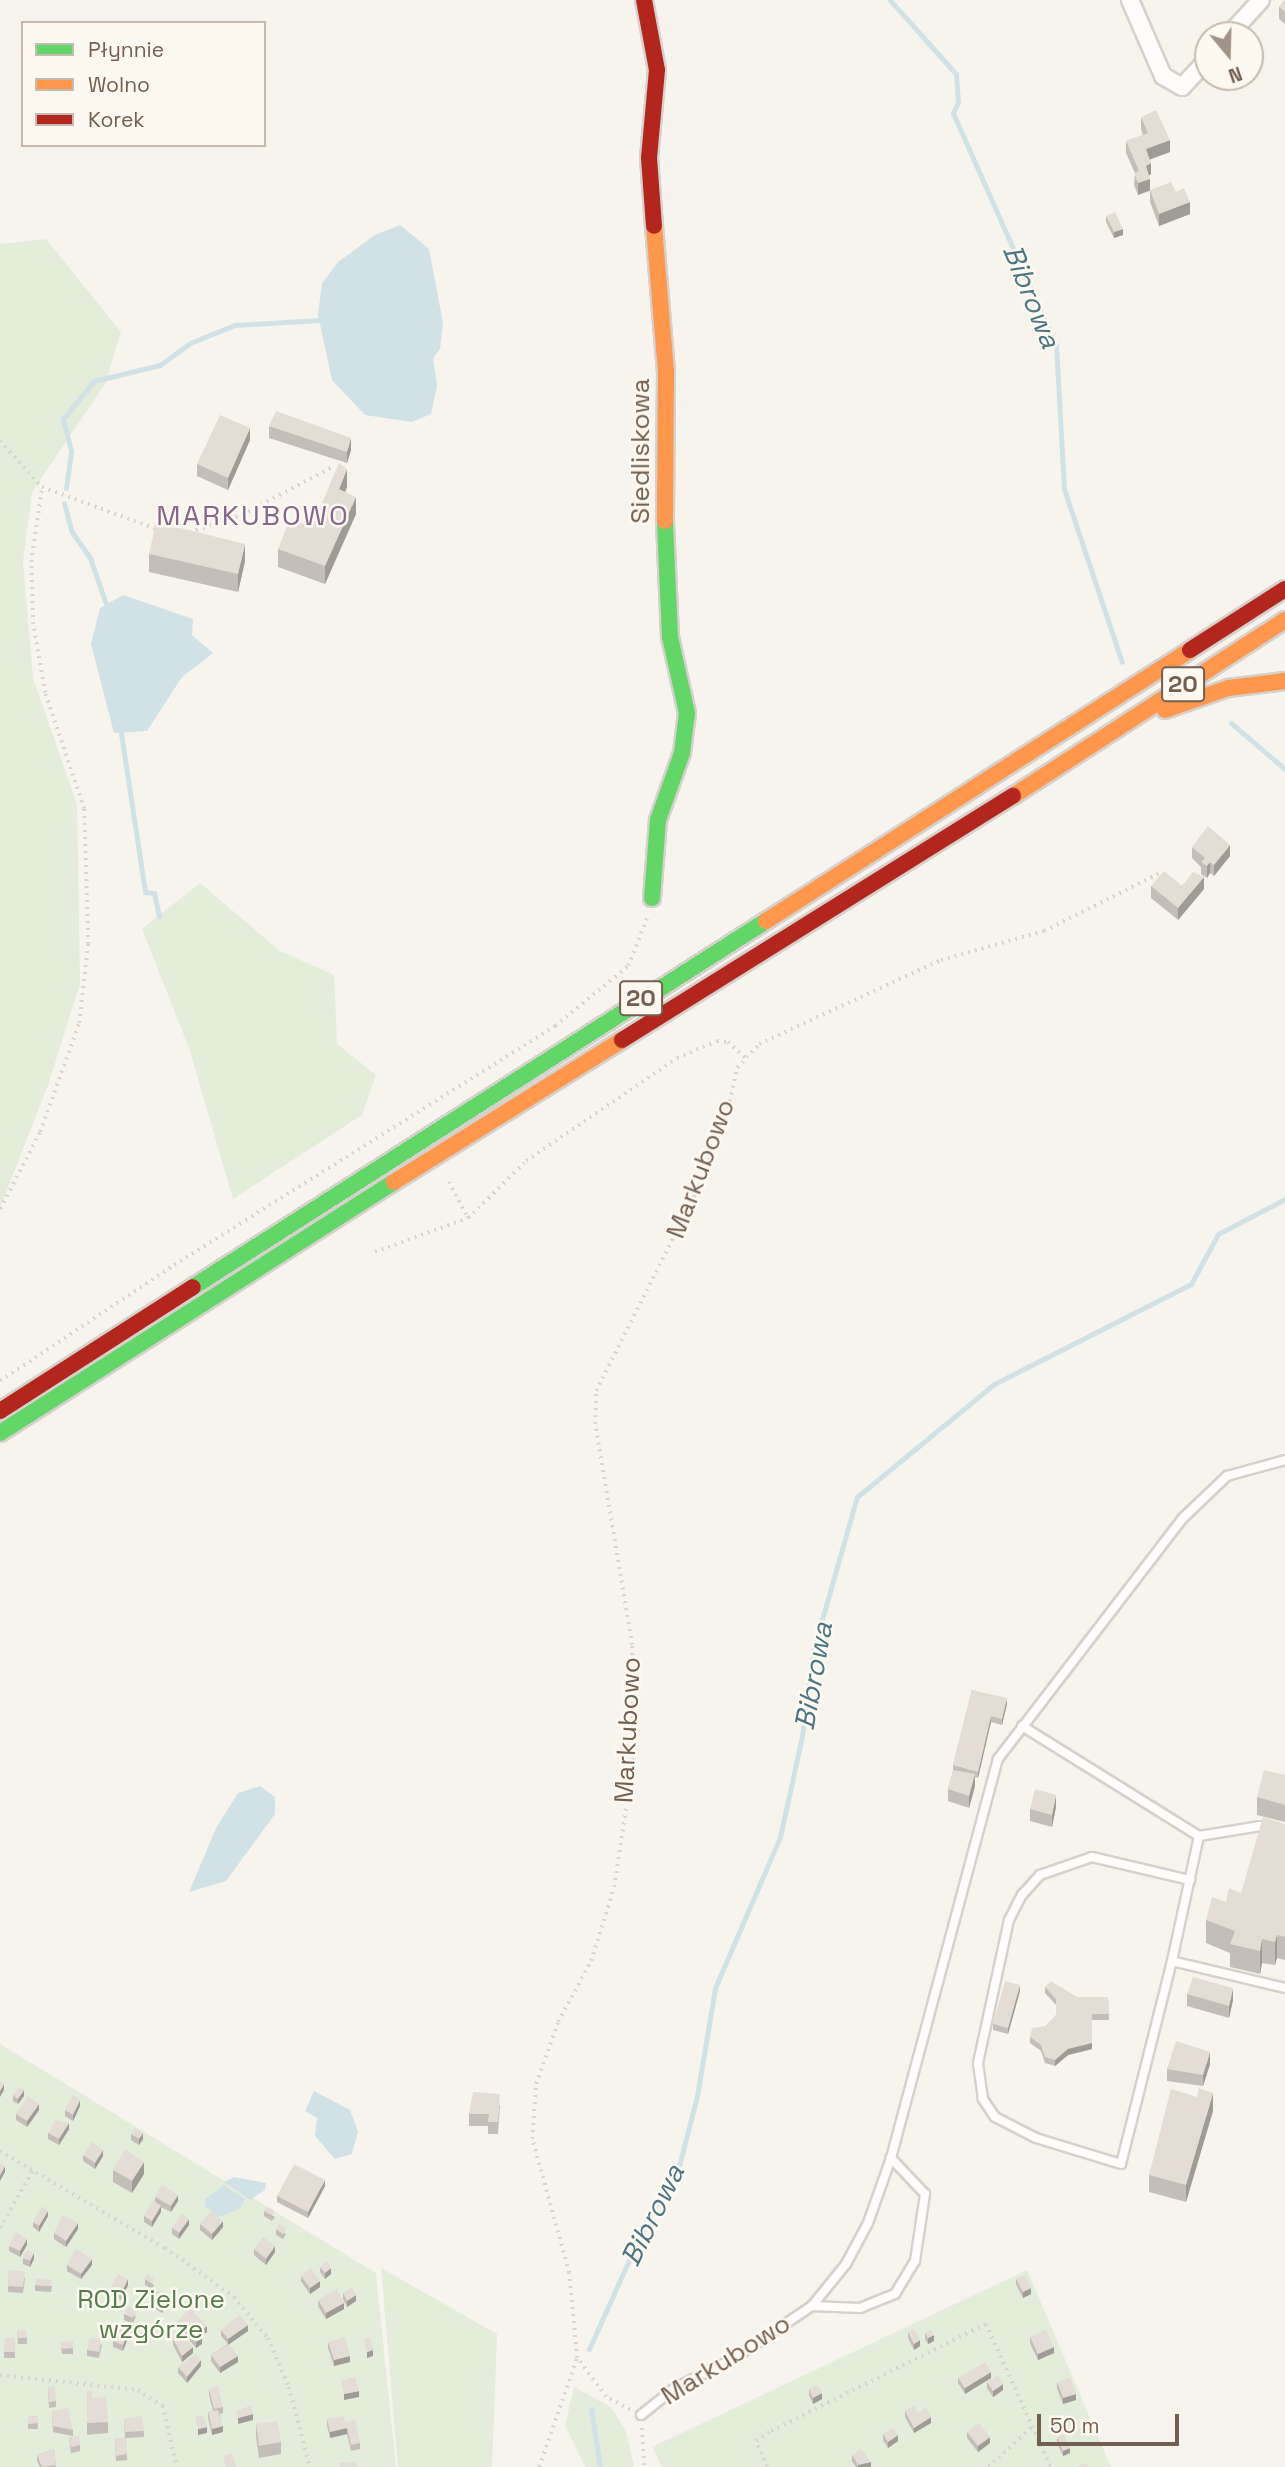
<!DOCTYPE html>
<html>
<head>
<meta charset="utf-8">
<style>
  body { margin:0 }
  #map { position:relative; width:1285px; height:2467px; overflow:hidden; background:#f7f4ee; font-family:"Space Grotesk",sans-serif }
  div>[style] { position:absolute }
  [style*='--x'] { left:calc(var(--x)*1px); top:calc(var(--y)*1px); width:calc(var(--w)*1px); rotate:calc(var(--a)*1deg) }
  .green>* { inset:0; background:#e3edda }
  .water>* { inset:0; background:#d0e2e6 }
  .stream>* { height:5px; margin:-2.5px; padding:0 2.5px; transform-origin:2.5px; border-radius:2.5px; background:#d0e2e6 }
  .path>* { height:3.5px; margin-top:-1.75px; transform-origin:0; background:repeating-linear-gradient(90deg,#d9d4d0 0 2px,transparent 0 7px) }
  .roads { filter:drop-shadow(2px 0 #d6d1cc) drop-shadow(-2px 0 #d6d1cc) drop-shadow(0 2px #d6d1cc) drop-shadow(0 -2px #d6d1cc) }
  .lane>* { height:8px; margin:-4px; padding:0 4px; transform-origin:4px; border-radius:4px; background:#fefdfc }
  .street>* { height:16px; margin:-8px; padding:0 8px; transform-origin:8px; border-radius:8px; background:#fefdfc }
  .fast>* { height:16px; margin:-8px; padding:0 8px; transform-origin:8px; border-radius:8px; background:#63d668 }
  .slow>* { height:16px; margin:-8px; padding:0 8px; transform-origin:8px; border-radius:8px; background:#ff974d }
  .jam>* { height:16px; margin:-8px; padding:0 8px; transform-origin:8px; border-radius:8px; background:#b3261e }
  .wall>* { inset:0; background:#c3beb7 }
  .shaded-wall>* { inset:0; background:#9f9b95 }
  .building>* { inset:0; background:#e3ddd5 }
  span { translate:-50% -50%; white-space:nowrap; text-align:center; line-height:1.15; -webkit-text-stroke:5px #fdf9f0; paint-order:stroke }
  .shield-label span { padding:2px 5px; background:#fdf9f0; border:2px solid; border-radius:5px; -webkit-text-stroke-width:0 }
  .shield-label { font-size:24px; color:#735f4f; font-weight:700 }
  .street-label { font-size:26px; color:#735f4f }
  .park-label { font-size:26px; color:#567d4c }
  .water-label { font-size:28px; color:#4b7684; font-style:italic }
  .neighbourhood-label { font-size:28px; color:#84678e; letter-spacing:2px }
  .legend { position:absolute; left:21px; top:21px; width:245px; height:126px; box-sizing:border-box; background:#fdf9f0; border:2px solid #c6bbb0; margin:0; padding:9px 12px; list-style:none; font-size:21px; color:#735f4f }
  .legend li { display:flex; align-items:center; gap:14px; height:35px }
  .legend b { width:35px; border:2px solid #c6bbb0 }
  .north { position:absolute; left:1194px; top:21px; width:70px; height:70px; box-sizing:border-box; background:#fdf9f0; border:2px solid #c6bbb0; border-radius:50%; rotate:161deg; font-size:19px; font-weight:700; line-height:28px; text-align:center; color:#735f4f }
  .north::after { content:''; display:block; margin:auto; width:24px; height:32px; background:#a19387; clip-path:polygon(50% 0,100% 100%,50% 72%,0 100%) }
  .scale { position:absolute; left:1037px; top:2414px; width:142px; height:32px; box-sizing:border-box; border:4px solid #735f4f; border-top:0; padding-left:9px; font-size:21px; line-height:24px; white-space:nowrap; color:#735f4f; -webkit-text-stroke:5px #fdf9f0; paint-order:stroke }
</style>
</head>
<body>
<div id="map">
  <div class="green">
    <i style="clip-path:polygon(46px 239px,121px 332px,105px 384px,32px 492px,23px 562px,33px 678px,77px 804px,80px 984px,48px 1085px,0 1208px,0 244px)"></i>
    <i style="clip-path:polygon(200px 883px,280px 951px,334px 975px,337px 1044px,376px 1075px,362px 1115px,233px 1199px,189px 1048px,142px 929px)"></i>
    <i style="clip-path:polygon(0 2044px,376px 2273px,396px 2467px,0 2467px)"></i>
    <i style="clip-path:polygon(381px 2268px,497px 2334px,492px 2467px,398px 2467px)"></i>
    <i style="clip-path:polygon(1027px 2270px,1111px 2467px,662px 2467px,652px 2447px)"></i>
    <i style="clip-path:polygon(574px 2387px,611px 2407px,626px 2431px,634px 2467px,585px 2467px,565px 2425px)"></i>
  </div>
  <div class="water">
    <i style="clip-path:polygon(400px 225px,429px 249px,443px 323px,440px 349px,433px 358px,437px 386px,431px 414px,412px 422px,365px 415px,332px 380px,318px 315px,322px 283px,338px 262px,375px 235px)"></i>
    <i style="clip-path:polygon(123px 595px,193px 619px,192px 635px,213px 653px,182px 677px,147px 731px,114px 733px,91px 644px,100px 608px)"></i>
    <i style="clip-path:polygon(260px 1786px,275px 1797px,275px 1814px,226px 1881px,189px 1892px,216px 1828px,238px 1793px)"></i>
    <i style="clip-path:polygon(314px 2091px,350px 2110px,358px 2131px,352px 2154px,335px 2159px,315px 2136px,317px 2118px,305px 2111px)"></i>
    <i style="clip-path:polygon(234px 2177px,266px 2183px,265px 2190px,250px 2200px,224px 2182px)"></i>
    <i style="clip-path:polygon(224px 2185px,245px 2199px,240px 2209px,218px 2217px,205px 2206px,205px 2199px)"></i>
  </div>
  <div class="stream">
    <i style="--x:890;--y:0;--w:99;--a:48.3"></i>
    <i style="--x:956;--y:74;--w:28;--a:86"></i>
    <i style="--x:958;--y:102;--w:12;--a:114"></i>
    <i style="--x:953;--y:113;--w:254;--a:66.1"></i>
    <i style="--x:1056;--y:345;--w:144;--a:86.8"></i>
    <i style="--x:1064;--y:489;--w:182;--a:71.5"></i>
    <i style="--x:66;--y:488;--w:37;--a:-82"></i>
    <i style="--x:71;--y:451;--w:33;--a:-104"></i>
    <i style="--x:63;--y:419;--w:49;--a:-50.8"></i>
    <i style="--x:94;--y:381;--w:68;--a:-13.6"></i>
    <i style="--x:160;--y:365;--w:37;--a:-36"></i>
    <i style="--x:190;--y:343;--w:48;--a:-21.8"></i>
    <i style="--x:235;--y:325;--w:84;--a:-3.4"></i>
    <i style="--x:64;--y:503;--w:30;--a:75"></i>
    <i style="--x:72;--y:532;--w:32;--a:55"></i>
    <i style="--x:90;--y:558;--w:49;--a:70.8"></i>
    <i style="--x:1231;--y:723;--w:71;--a:40.4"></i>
    <i style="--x:121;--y:733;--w:161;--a:81.4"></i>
    <i style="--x:145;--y:892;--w:9;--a:6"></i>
    <i style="--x:154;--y:893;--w:24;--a:78"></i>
    <i style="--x:589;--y:2349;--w:144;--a:-65.8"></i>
    <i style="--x:648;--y:2218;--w:61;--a:-59.2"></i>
    <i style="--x:679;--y:2166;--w:72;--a:-75.6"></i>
    <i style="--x:697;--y:2096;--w:109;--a:-80.5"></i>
    <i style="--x:715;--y:1988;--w:164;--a:-66.7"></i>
    <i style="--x:780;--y:1837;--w:103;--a:-77.7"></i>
    <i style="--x:802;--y:1736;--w:86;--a:-82.6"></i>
    <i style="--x:813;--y:1651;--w:160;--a:-74.1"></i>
    <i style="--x:857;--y:1497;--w:178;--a:-39.5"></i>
    <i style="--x:994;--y:1384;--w:221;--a:-26.9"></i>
    <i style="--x:1191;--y:1284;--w:57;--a:-61.6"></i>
    <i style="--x:1218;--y:1234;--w:76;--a:-27.6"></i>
    <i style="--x:591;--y:2409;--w:59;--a:81.2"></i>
  </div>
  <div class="path">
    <i style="--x:0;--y:441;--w:62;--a:47.6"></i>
    <i style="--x:42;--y:487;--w:125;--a:20.2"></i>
    <i style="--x:189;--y:532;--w:56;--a:-17.8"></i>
    <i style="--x:242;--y:515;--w:102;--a:-28.1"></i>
    <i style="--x:449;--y:1182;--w:40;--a:62"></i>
    <i style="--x:0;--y:1209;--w:87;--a:-62.5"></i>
    <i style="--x:40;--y:1132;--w:116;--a:-70.3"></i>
    <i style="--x:79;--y:1023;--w:80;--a:-83.5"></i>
    <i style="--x:88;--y:944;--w:135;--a:-91.7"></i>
    <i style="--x:84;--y:809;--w:122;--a:-108.6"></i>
    <i style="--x:45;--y:693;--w:70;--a:-99.9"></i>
    <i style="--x:33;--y:624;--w:62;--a:-91.8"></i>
    <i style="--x:31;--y:562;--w:76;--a:-81.7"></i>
    <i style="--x:375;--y:1252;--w:99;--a:-20.1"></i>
    <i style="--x:468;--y:1218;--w:81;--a:-44.5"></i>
    <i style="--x:526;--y:1161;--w:183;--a:-34.3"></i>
    <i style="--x:677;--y:1058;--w:43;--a:-23"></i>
    <i style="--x:717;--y:1041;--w:11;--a:5"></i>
    <i style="--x:728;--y:1042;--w:24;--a:42"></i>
    <i style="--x:0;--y:1381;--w:209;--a:-33.7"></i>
    <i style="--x:174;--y:1265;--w:450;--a:-32.1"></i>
    <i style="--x:555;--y:1026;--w:94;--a:-39.4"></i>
    <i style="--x:628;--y:966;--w:52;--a:-68.4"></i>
    <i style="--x:0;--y:2151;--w:191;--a:30.5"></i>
    <i style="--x:165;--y:2248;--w:85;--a:35.4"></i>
    <i style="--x:234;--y:2297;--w:53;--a:50.3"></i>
    <i style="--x:268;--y:2338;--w:53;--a:66.8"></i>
    <i style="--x:289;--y:2387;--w:83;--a:75.3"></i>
    <i style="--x:0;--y:2228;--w:67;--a:-60.4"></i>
    <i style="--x:0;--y:2375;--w:139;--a:6.2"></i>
    <i style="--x:138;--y:2390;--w:30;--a:33"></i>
    <i style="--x:163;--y:2406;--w:63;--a:77.1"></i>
    <i style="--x:630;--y:2410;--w:27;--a:-152"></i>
    <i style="--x:606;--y:2397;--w:49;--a:-126.6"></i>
    <i style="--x:577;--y:2358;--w:85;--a:-95.4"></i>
    <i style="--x:569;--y:2273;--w:139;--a:-105.4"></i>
    <i style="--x:532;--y:2139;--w:55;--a:-85.8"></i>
    <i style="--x:536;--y:2084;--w:66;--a:-70.5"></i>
    <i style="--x:558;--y:2022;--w:69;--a:-61.6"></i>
    <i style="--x:591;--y:1961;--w:77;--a:-72.7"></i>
    <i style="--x:614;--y:1887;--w:128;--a:-81.5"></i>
    <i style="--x:633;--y:1760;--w:115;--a:-90.5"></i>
    <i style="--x:632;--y:1645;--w:224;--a:-99.5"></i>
    <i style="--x:595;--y:1424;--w:33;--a:-88"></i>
    <i style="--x:596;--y:1391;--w:229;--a:-63.3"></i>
    <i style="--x:699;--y:1186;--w:69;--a:-67.9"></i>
    <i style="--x:725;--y:1122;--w:55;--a:-77.5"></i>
    <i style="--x:737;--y:1068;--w:33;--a:-47"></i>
    <i style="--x:759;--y:1044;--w:200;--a:-24.8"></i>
    <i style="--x:941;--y:960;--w:107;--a:-15.7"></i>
    <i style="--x:1044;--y:931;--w:132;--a:-26.6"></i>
    <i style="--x:642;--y:2428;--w:39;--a:86"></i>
    <i style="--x:539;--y:2467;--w:115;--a:-70.8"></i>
    <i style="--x:767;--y:2467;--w:28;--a:-113"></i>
    <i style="--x:756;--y:2441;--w:18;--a:-34"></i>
    <i style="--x:771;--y:2431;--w:240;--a:-26.5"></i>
    <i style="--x:986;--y:2324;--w:157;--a:65.6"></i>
    <i style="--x:988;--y:2467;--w:59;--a:-42.3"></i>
  </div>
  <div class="roads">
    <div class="lane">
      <i style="--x:1022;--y:1726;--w:208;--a:31.9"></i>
      <i style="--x:1199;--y:1836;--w:62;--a:-9.3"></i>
      <i style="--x:1260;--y:1826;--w:26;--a:18"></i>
      <i style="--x:1199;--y:1836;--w:128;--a:102.2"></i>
      <i style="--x:1172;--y:1961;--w:116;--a:13.4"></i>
      <i style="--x:1172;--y:1961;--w:209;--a:104.1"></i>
      <i style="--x:1121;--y:2164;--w:89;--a:-163"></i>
      <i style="--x:1036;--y:2138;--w:46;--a:-152.9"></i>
      <i style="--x:995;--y:2117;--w:22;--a:-124"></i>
      <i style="--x:983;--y:2099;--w:36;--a:-98"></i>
      <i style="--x:978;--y:2063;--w:146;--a:-77.8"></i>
      <i style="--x:1009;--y:1920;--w:28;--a:-63"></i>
      <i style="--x:1022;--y:1895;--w:27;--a:-48"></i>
      <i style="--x:1040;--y:1875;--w:55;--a:-19.1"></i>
      <i style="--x:1092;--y:1857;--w:101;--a:13.2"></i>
      <i style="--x:812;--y:2306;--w:54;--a:-51"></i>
      <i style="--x:846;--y:2264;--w:47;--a:-61.8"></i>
      <i style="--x:868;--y:2223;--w:69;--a:-70.5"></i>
      <i style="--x:641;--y:2415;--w:43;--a:-38.5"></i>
      <i style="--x:675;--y:2388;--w:65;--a:-26.6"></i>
      <i style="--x:733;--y:2359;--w:95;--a:-33.9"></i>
      <i style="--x:812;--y:2306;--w:48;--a:2.4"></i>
      <i style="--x:860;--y:2308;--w:38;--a:-22"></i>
      <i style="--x:895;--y:2294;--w:39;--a:-59"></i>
      <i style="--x:915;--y:2261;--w:68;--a:-81.5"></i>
      <i style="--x:925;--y:2194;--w:50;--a:-133.4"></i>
      <i style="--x:891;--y:2158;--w:413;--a:-75"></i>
      <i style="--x:998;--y:1759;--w:304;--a:-52.5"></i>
      <i style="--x:1183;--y:1518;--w:61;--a:-43.7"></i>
      <i style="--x:1227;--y:1476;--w:60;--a:-15.4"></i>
    </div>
    <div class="street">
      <i style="--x:1130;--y:0;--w:83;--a:66.5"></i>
      <i style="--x:1163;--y:76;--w:22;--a:30"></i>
      <i style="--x:1182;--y:87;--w:38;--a:-47"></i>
      <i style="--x:1229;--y:35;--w:47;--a:-47.6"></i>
    </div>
    <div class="fast">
      <i style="--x:652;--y:898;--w:78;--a:-85.6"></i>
      <i style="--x:658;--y:820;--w:71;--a:-70.3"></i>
      <i style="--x:682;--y:753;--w:40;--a:-82.9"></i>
      <i style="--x:687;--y:713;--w:78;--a:-102.6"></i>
      <i style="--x:670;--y:637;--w:116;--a:-92.5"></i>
      <i style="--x:193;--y:1287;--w:680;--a:-32.57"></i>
      <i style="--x:0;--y:1433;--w:467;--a:-32.5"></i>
    </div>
    <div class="slow">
      <i style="--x:654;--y:226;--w:145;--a:85.3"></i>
      <i style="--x:666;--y:371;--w:150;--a:90.4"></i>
      <i style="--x:1165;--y:710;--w:67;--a:-19.2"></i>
      <i style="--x:1228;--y:688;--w:57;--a:-7"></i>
      <i style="--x:1013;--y:796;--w:324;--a:-32.9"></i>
      <i style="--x:766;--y:921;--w:503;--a:-32.58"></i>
      <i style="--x:394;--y:1182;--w:269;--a:-31.9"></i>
    </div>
    <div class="jam">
      <i style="--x:644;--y:0;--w:71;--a:79.5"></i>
      <i style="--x:657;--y:70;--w:88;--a:95.2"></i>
      <i style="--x:649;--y:158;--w:68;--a:85.8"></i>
      <i style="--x:1190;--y:650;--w:113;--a:-32.7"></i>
      <i style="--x:622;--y:1040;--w:461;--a:-32"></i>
      <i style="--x:0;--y:1411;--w:229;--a:-32.7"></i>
    </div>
  </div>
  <div class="wall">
    <i style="clip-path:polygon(1285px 0,1285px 24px,1279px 19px,1279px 7px)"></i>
    <i style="clip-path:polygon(1141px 117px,1170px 152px,1150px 159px,1151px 174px,1149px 175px,1150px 190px,1176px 192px,1190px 214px,1159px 226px,1150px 202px,1150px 191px,1138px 195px,1134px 185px,1135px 173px,1126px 153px,1126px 141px,1143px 135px,1141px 129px)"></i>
    <i style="clip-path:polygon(1106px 216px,1123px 235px,1114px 238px,1106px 222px)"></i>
    <i style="clip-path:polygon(269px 426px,351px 450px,347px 463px,269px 438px)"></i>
    <i style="clip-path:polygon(250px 440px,228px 490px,197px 476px,197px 464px)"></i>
    <i style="clip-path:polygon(347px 487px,345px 492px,356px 514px,325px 584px,278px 567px,278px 549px,312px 527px)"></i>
    <i style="clip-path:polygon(149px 554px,245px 561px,238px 592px,149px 572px)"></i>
    <i style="clip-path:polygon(1192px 847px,1230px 856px,1214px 876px,1210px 873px,1207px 878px,1201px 874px,1201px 867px,1192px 858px)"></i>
    <i style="clip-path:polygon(1151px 886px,1182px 886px,1204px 889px,1178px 920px,1151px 898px)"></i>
    <i style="clip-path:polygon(972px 1690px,1007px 1704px,1002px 1725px,991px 1722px,978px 1778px,975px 1777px,975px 1786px,969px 1808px,948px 1801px,948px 1789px,953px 1771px,953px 1765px)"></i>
    <i style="clip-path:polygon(1285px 1775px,1285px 1822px,1257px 1815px,1257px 1797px)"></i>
    <i style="clip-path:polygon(1056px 1807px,1052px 1827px,1030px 1821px,1030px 1809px)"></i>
    <i style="clip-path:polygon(1285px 1824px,1285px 1960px,1277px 1958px,1275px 1965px,1262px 1963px,1260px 1974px,1230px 1967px,1230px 1953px,1206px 1943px,1206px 1920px,1226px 1902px,1241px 1893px)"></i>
    <i style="clip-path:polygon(1045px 1987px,1077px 1997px,1108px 1997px,1109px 2020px,1092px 2020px,1092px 2049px,1068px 2055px,1055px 2066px,1045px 2063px,1041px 2051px,1030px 2043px,1030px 2037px,1046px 2026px,1056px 2015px,1056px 2005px,1045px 1993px)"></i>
    <i style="clip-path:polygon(1020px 1991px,1008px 2034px,993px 2030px,993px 2024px)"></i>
    <i style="clip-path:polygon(1187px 1994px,1233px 2000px,1229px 2018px,1187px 2006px)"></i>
    <i style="clip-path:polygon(1210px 2064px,1203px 2086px,1167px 2081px,1167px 2069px)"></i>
    <i style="clip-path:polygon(13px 2095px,24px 2096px,18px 2104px,13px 2101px)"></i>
    <i style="clip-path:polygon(500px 2105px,498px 2134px,488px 2134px,488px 2126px,469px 2126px,469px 2114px)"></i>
    <i style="clip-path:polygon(80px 2106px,73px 2121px,65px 2116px,65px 2110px)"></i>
    <i style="clip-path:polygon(39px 2110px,27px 2127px,16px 2120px,16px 2114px)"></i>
    <i style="clip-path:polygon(1213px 2111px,1186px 2202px,1149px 2192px,1149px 2175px)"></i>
    <i style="clip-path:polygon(69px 2129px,59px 2145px,48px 2139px,48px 2133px)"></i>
    <i style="clip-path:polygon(131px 2134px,143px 2139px,139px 2145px,131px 2140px)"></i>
    <i style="clip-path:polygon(83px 2155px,103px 2156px,95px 2169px,83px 2161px)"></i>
    <i style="clip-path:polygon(113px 2170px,144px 2174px,132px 2193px,113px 2182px)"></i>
    <i style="clip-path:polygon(325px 2186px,308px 2218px,277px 2202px,277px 2196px)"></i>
    <i style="clip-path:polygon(155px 2197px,178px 2201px,171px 2212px,161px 2207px,161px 2212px,152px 2227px,144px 2222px,144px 2216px,155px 2202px)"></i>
    <i style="clip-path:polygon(264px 2211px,275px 2217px,272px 2221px,264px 2216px)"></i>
    <i style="clip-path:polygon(48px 2216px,39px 2232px,33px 2227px,33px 2222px)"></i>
    <i style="clip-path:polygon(200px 2224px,223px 2227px,212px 2240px,200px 2230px)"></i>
    <i style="clip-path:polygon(189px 2225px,179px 2239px,172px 2234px,172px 2228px)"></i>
    <i style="clip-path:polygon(78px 2229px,66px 2247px,54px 2239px,54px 2233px)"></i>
    <i style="clip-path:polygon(276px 2229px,286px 2234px,283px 2239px,276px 2235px)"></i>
    <i style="clip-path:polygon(27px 2245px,20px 2257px,9px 2251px,9px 2246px)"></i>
    <i style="clip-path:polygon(254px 2249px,275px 2252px,266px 2265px,254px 2255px)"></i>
    <i style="clip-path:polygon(23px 2258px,34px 2259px,30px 2267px,23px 2264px)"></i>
    <i style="clip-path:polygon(67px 2265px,92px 2265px,81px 2279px,67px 2271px)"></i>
    <i style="clip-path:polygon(320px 2267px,331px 2274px,325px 2279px,320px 2272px)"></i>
    <i style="clip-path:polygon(9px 2270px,25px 2278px,23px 2293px,8px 2292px)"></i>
    <i style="clip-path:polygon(301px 2276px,320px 2287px,310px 2294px,301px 2281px)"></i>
    <i style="clip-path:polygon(145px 2279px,154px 2285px,152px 2289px,145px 2285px)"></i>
    <i style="clip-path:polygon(1016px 2279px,1031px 2294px,1023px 2298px,1016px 2284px)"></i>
    <i style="clip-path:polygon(35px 2285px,52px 2286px,51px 2292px,35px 2291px)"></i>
    <i style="clip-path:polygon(128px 2285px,121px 2300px,110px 2295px,110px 2289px)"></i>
    <i style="clip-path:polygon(343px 2293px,356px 2301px,347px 2307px,343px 2299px)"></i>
    <i style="clip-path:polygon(318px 2300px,344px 2309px,326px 2319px,318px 2306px)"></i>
    <i style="clip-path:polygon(150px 2301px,167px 2303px,162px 2313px,150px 2306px)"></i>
    <i style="clip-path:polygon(124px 2314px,136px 2316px,133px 2324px,124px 2320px)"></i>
    <i style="clip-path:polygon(178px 2321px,207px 2332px,201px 2337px,202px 2344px,196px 2348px,178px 2327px)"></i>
    <i style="clip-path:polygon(221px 2330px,248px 2331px,229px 2344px,238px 2362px,220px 2373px,211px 2361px,211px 2355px,228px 2344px,221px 2336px)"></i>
    <i style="clip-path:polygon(17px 2331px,27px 2338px,27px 2344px,18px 2344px)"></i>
    <i style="clip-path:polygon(908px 2332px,920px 2346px,914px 2350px,908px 2338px)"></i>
    <i style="clip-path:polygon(925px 2333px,934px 2341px,928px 2344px,925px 2339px)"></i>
    <i style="clip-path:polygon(129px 2335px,123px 2351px,113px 2347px,113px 2341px)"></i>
    <i style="clip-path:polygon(1030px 2337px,1054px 2353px,1038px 2360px,1030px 2343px)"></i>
    <i style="clip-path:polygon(14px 2338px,15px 2358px,4px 2358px,4px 2352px)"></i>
    <i style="clip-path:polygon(173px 2339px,193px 2353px,182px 2362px,173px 2345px)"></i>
    <i style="clip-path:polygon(73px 2341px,73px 2354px,62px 2354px,61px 2348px)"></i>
    <i style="clip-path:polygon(328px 2342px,350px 2362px,334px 2366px,328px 2348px)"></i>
    <i style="clip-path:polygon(102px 2344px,99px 2358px,87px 2356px,87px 2350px)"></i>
    <i style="clip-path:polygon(201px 2366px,187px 2383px,178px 2373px,178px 2367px)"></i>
    <i style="clip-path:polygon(958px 2378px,991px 2378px,965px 2394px,958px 2383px)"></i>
    <i style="clip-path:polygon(987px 2382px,1003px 2390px,993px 2397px,987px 2388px)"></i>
    <i style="clip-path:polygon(1057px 2382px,1076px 2400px,1063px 2404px,1057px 2388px)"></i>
    <i style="clip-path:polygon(48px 2387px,56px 2401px,56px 2407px,49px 2408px)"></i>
    <i style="clip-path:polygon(209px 2389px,223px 2407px,223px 2413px,220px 2414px,223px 2432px,212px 2435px,208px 2418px,208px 2412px,213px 2411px,209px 2395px)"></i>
    <i style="clip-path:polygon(809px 2389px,822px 2399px,813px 2404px,809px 2395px)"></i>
    <i style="clip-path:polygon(87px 2391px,108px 2422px,108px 2433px,87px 2435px)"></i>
    <i style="clip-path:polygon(52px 2411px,73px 2430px,73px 2436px,53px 2432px)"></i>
    <i style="clip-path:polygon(905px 2411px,918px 2413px,931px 2423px,914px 2433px,905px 2417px)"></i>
    <i style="clip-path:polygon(37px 2416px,38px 2429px,28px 2429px,28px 2417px)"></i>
    <i style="clip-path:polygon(124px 2419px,144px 2431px,144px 2437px,126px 2438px,127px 2460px,116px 2461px,115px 2438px,125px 2438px)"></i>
    <i style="clip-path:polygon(327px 2419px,345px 2422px,360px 2443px,360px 2449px,351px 2451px,347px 2434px,330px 2438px,327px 2425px)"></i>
    <i style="clip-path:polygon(256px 2424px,281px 2442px,281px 2454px,259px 2458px,256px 2436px)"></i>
    <i style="clip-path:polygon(967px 2432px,990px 2443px,978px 2452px,967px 2438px)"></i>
    <i style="clip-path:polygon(883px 2434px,898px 2441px,888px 2448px,883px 2440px)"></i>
    <i style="clip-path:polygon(69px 2437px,80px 2445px,80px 2451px,71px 2453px)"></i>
    <i style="clip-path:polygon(1057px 2437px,1070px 2453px,1063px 2456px,1057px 2443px)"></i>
    <i style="clip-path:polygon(54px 2449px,56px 2467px,40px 2467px,37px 2461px,37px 2455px)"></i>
    <i style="clip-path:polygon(852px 2455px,871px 2467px,856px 2467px,852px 2461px)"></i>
  </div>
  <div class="shaded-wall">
    <i style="clip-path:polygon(1170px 140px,1170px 152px,1146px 161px,1146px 149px)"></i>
    <i style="clip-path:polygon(1151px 163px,1151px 174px,1146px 178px,1146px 166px)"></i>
    <i style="clip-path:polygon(1150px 179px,1150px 190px,1138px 195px,1138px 183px)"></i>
    <i style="clip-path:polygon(1190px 202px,1190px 214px,1159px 226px,1159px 214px)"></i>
    <i style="clip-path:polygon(1123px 229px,1123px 235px,1114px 238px,1114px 232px)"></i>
    <i style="clip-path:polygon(250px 428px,250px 440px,228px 490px,228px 478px)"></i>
    <i style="clip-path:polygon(351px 438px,351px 450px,347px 463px,347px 452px)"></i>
    <i style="clip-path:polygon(347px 469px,347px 487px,339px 507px,339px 489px)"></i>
    <i style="clip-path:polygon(356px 497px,356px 514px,325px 584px,325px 566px)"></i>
    <i style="clip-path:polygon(245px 544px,245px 561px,238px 592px,238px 574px)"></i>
    <i style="clip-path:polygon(1230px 845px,1230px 856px,1214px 876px,1214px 865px)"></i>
    <i style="clip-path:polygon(1210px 862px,1210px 873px,1207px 878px,1207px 866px)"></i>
    <i style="clip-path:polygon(1204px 877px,1204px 889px,1178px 920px,1178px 908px)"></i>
    <i style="clip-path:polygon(1007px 1698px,1007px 1704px,1002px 1725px,1002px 1719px)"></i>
    <i style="clip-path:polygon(991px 1716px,991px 1722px,978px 1778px,978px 1772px)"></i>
    <i style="clip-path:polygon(975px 1774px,975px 1786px,969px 1808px,969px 1796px)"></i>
    <i style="clip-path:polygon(1056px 1795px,1056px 1807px,1052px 1827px,1052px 1815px)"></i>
    <i style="clip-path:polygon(1277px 1935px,1277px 1958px,1275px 1965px,1275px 1942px)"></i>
    <i style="clip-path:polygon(1262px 1939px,1262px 1963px,1260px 1974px,1260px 1951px)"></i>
    <i style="clip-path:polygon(1020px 1985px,1020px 1991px,1008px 2034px,1008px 2028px)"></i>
    <i style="clip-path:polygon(1233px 1988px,1233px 2000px,1229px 2018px,1229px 2006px)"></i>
    <i style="clip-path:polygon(1092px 2014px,1092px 2049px,1068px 2055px,1055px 2066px,1055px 2060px)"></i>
    <i style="clip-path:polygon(1210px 2052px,1210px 2064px,1203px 2086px,1203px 2075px)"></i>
    <i style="clip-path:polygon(4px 2084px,4px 2090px,0 2097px,0 2091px)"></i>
    <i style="clip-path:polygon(24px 2090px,24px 2096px,18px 2104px,18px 2099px)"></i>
    <i style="clip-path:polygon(1213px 2093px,1213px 2111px,1186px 2202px,1186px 2185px)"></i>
    <i style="clip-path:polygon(80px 2100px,80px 2106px,73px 2121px,73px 2115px)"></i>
    <i style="clip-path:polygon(39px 2104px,39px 2110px,27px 2127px,27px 2121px)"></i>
    <i style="clip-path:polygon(69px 2123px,69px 2129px,59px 2145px,59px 2139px)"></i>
    <i style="clip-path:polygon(143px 2133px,143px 2139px,139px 2145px,139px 2139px)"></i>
    <i style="clip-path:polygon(103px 2150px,103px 2156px,95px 2169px,95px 2163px)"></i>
    <i style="clip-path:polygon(144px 2162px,144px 2174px,132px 2193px,132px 2181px)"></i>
    <i style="clip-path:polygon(5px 2166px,5px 2172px,0 2181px,0 2175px)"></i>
    <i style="clip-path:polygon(325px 2180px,325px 2186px,308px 2218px,308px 2212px)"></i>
    <i style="clip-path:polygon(178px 2195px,178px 2201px,171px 2212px,171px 2206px)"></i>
    <i style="clip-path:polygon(161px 2206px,161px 2212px,152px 2227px,152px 2221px)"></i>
    <i style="clip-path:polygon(48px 2211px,48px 2216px,39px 2232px,39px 2226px)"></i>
    <i style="clip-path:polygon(189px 2219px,189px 2225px,179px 2239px,179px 2233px)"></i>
    <i style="clip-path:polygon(223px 2221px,223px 2227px,212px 2240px,212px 2234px)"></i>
    <i style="clip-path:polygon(78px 2223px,78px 2229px,66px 2247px,66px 2241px)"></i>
    <i style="clip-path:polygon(27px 2239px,27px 2245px,20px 2257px,20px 2251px)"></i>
    <i style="clip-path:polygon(275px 2246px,275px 2252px,266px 2265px,266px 2259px)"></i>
    <i style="clip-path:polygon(34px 2253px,34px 2259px,30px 2267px,30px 2261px)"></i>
    <i style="clip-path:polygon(92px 2259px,92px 2265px,81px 2279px,81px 2274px)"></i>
    <i style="clip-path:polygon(331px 2268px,331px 2274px,325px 2279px,325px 2273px)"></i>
    <i style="clip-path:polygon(128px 2279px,128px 2285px,121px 2300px,121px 2294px)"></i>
    <i style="clip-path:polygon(320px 2281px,320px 2287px,310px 2294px,310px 2288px)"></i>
    <i style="clip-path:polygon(1031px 2288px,1031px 2294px,1023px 2298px,1023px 2292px)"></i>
    <i style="clip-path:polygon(356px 2295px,356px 2301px,347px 2307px,347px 2301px)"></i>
    <i style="clip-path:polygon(167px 2297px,167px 2303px,162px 2313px,162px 2307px)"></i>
    <i style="clip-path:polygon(344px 2303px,344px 2309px,326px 2319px,326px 2313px)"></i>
    <i style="clip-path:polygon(248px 2325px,248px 2331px,228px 2345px,228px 2339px)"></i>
    <i style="clip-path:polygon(207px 2326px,207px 2332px,198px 2339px,198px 2333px)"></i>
    <i style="clip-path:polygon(129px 2329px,129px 2335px,123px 2351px,123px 2345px)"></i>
    <i style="clip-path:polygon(934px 2335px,934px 2341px,928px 2344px,928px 2338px)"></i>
    <i style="clip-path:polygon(202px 2338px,202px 2344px,196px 2348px,196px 2342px)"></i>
    <i style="clip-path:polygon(920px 2340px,920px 2346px,914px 2350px,914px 2344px)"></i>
    <i style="clip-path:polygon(193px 2347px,193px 2353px,182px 2362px,182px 2356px)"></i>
    <i style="clip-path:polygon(1054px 2347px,1054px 2353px,1038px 2360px,1038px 2354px)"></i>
    <i style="clip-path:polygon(373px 2350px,373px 2356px,367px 2358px,367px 2352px)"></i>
    <i style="clip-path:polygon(238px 2356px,238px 2362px,220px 2373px,220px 2367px)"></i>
    <i style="clip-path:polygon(350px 2356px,350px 2362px,334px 2366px,334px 2360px)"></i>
    <i style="clip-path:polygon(201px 2360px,201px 2366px,187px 2383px,187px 2377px)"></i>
    <i style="clip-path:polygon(991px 2372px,991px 2378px,965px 2394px,965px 2388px)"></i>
    <i style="clip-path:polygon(1003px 2384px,1003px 2390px,993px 2397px,993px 2391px)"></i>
    <i style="clip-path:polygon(359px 2391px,359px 2397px,344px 2400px,344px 2394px)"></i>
    <i style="clip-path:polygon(822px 2393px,822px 2399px,813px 2404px,813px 2398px)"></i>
    <i style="clip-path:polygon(1076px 2394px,1076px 2400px,1063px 2404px,1063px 2398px)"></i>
    <i style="clip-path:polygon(253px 2414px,253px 2420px,238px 2424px,238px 2418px)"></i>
    <i style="clip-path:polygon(931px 2417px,931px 2423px,914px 2433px,914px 2428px)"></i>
    <i style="clip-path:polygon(223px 2426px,223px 2432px,212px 2435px,212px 2429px)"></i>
    <i style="clip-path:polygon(207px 2427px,207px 2433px,198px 2435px,198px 2429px)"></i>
    <i style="clip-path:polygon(347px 2428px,347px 2434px,330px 2438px,330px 2432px)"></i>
    <i style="clip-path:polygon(898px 2435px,898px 2441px,888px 2448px,888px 2442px)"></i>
    <i style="clip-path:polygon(990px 2437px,990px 2443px,978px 2452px,978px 2446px)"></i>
    <i style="clip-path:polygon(1070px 2448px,1070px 2453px,1063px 2456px,1063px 2451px)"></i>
    <i style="clip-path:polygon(871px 2462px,871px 2467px,858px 2467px,858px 2465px)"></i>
  </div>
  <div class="building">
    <i style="clip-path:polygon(1285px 0,1285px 12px,1279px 7px)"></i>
    <i style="clip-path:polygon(1156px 110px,1170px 140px,1146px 149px,1151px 163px,1146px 166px,1150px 179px,1138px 183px,1134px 173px,1139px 171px,1126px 141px,1148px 133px,1141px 117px)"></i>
    <i style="clip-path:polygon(1171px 182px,1176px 192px,1184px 188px,1190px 202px,1159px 214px,1150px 190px)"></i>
    <i style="clip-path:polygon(1115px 212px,1123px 229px,1114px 232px,1106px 216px)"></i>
    <i style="clip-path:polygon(276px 411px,351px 438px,347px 452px,269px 426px)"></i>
    <i style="clip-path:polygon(220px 415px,250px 428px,228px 478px,197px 464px)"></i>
    <i style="clip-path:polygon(339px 463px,347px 469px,339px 489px,356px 497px,325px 566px,278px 549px,290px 519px,312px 527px)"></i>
    <i style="clip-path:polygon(156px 522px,245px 544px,238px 574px,149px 554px)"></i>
    <i style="clip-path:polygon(1208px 826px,1230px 845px,1214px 865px,1210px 862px,1207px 866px,1201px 862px,1205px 858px,1192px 847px)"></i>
    <i style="clip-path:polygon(1164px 871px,1182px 886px,1193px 872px,1204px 877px,1178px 908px,1151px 886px)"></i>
    <i style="clip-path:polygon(972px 1690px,1007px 1698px,1002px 1719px,991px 1716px,978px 1772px,953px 1765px)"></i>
    <i style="clip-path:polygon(953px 1770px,975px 1774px,969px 1796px,948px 1789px)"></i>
    <i style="clip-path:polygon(1264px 1770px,1285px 1775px,1285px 1805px,1257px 1797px)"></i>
    <i style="clip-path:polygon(1035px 1789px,1056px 1795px,1052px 1815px,1030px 1809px)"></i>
    <i style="clip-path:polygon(1263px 1817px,1285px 1824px,1285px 1937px,1277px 1935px,1275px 1942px,1262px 1939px,1260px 1951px,1230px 1944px,1235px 1931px,1206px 1920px,1212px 1897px,1226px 1902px,1229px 1888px,1241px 1893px)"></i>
    <i style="clip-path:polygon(1193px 1977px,1233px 1988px,1229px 2006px,1187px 1994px)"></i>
    <i style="clip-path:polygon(1005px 1981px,1020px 1985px,1008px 2028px,993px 2024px)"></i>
    <i style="clip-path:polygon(1051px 1981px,1077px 1997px,1108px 1997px,1109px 2014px,1092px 2014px,1092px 2043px,1068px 2049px,1055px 2060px,1045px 2057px,1041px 2045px,1030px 2037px,1032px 2028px,1046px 2026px,1056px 2015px,1056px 1999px,1045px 1987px)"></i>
    <i style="clip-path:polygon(1176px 2041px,1210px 2052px,1203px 2075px,1167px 2069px)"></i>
    <i style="clip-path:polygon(0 2082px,4px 2084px,0 2091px)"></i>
    <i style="clip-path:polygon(19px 2087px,24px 2090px,18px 2099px,13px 2095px)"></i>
    <i style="clip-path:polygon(1199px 2088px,1213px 2093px,1186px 2185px,1149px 2175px,1171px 2089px,1197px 2097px)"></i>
    <i style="clip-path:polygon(473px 2092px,500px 2094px,498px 2122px,488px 2122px,489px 2114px,469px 2114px)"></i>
    <i style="clip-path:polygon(73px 2095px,80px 2100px,73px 2115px,65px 2110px)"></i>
    <i style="clip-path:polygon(28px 2096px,39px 2104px,27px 2121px,16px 2114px)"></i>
    <i style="clip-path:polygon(55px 2120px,69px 2123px,59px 2139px,48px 2133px)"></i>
    <i style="clip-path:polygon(135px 2128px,143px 2133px,139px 2139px,131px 2134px)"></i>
    <i style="clip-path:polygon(92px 2142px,103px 2150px,95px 2163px,83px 2155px)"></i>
    <i style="clip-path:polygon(125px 2149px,144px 2162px,132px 2181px,113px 2170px)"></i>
    <i style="clip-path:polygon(0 2163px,5px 2166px,0 2175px)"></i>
    <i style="clip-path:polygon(294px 2164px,325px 2180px,308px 2212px,277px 2196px)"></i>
    <i style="clip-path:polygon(162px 2185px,178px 2195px,171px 2206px,155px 2197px)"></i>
    <i style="clip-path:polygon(153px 2200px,161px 2206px,152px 2221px,144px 2216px)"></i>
    <i style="clip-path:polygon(42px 2206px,48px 2211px,39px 2226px,33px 2222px)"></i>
    <i style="clip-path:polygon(267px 2207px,275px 2211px,272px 2215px,264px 2211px)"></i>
    <i style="clip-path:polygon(211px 2211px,223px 2221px,212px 2234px,200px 2224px)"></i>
    <i style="clip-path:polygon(181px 2214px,189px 2219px,179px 2233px,172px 2228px)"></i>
    <i style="clip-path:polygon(63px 2215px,78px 2223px,66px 2241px,54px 2233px)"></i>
    <i style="clip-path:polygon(279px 2224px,286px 2228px,283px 2234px,276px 2229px)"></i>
    <i style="clip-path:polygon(16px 2232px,27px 2239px,20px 2251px,9px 2246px)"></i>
    <i style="clip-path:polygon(263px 2237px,275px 2246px,266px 2259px,254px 2249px)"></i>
    <i style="clip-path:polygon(76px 2249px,92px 2259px,81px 2274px,67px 2265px)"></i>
    <i style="clip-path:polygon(27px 2250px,34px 2253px,30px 2261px,23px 2258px)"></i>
    <i style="clip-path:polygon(327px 2261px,331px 2268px,325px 2273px,320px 2267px)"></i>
    <i style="clip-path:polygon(311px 2268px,320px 2281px,310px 2288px,301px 2276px)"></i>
    <i style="clip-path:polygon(9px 2270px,25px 2272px,23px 2287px,8px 2286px)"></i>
    <i style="clip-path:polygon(118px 2274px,128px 2279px,121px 2294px,110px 2289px)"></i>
    <i style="clip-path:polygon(147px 2274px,154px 2279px,152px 2283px,145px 2279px)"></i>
    <i style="clip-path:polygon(1025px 2275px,1031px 2288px,1023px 2292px,1016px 2279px)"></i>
    <i style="clip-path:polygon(36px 2279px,52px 2280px,51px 2286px,35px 2285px)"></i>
    <i style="clip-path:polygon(352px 2287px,356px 2295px,347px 2301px,343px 2293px)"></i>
    <i style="clip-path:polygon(337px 2289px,344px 2303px,326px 2313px,318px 2300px)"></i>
    <i style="clip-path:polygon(155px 2290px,167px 2297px,162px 2307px,150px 2301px)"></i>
    <i style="clip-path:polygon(128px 2306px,136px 2310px,133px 2318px,124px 2314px)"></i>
    <i style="clip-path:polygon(190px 2308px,207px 2326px,198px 2333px,202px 2338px,196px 2342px,178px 2321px)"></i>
    <i style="clip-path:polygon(240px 2315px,248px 2325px,228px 2339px,221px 2330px)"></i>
    <i style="clip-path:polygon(119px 2325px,129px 2329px,123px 2345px,113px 2341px)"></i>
    <i style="clip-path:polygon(914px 2329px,920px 2340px,914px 2344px,908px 2332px)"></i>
    <i style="clip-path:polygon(26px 2330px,27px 2338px,18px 2338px,17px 2331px)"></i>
    <i style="clip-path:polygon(931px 2330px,934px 2335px,928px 2338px,925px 2333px)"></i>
    <i style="clip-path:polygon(1046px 2330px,1054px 2347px,1038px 2354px,1030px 2337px)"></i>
    <i style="clip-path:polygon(180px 2333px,193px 2347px,182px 2356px,173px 2339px)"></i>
    <i style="clip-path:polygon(345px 2337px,350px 2356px,334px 2360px,328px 2342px)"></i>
    <i style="clip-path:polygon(5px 2338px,14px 2338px,15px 2352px,4px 2352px)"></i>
    <i style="clip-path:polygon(102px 2338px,99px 2352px,87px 2350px,89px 2339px)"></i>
    <i style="clip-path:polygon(370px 2338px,373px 2350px,367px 2352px,364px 2340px)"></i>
    <i style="clip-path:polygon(73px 2341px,73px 2348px,62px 2349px,61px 2342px)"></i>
    <i style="clip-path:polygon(229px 2344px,238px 2356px,220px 2367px,211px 2355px)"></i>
    <i style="clip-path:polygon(196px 2354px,201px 2360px,187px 2377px,178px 2367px)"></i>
    <i style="clip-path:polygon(985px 2362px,991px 2372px,965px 2388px,958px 2378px)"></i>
    <i style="clip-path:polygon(998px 2375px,1003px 2384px,993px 2391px,987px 2382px)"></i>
    <i style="clip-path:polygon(355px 2377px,359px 2391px,344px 2394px,341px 2381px)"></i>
    <i style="clip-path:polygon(1070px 2378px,1076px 2394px,1063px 2398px,1057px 2382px)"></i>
    <i style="clip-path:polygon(818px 2385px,822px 2393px,813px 2398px,809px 2389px)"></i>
    <i style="clip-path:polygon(55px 2386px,56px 2401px,49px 2402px,48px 2387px)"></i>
    <i style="clip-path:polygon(218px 2386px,223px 2407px,214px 2409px,209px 2389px)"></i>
    <i style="clip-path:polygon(87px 2391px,92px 2391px,92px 2398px,106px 2397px,108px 2422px,87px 2423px)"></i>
    <i style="clip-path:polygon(914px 2405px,918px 2413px,926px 2408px,931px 2417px,914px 2428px,905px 2411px)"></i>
    <i style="clip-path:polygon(251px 2406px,253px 2414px,238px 2418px,236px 2410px)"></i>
    <i style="clip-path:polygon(68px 2408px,73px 2430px,53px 2426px,52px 2411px)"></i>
    <i style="clip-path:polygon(218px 2410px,223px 2426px,212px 2429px,208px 2412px)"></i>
    <i style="clip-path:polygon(203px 2415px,207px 2427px,198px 2429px,195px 2417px)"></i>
    <i style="clip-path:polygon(37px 2416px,38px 2423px,28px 2424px,28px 2417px)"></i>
    <i style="clip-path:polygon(142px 2416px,144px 2431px,125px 2432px,124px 2419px)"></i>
    <i style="clip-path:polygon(344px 2416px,345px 2422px,355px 2420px,360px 2443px,351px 2445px,347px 2428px,330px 2432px,327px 2419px)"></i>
    <i style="clip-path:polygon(277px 2421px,281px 2442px,259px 2446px,256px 2424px)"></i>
    <i style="clip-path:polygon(979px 2423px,990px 2437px,978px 2446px,967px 2432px)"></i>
    <i style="clip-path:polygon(893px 2428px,898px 2435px,888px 2442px,883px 2434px)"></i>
    <i style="clip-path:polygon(1064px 2434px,1070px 2448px,1063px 2451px,1057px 2437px)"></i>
    <i style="clip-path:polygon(79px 2436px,80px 2445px,71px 2447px,69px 2437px)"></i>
    <i style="clip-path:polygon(115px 2438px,126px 2438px,127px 2454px,116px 2456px)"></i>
    <i style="clip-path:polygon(54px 2449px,56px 2465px,42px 2467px,37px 2455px)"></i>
    <i style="clip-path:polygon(861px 2449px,871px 2462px,858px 2465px,852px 2455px)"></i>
    <i style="clip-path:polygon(232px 2453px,236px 2467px,226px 2467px,223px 2456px)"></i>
    <i style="clip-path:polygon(356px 2462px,357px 2467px,340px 2467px,339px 2463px)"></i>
    <i style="clip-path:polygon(1087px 2463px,1088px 2467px,1076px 2467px)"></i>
  </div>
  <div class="shield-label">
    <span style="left:1183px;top:684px">20</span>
    <span style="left:641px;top:998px">20</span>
  </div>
  <div class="street-label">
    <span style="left:641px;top:451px;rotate:-90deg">Siedliskowa</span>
    <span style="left:701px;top:1169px;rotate:-69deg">Markubowo</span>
    <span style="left:628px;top:1730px;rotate:-87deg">Markubowo</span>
    <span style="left:726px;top:2360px;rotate:-32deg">Markubowo</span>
  </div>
  <div class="park-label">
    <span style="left:151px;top:2315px">ROD Zielone<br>wzgórze</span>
  </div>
  <div class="water-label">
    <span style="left:1032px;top:296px;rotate:68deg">Bibrowa</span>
    <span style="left:813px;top:1676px;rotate:-80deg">Bibrowa</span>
    <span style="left:652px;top:2215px;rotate:-64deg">Bibrowa</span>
  </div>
  <div class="neighbourhood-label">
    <span style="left:253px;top:515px">MARKUBOWO</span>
  </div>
  <ul class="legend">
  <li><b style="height:9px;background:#63d668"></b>Płynnie</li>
  <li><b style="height:9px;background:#ff974d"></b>Wolno</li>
  <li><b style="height:9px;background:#b3261e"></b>Korek</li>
  </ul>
  <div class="north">N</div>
  <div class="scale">50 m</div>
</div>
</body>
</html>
